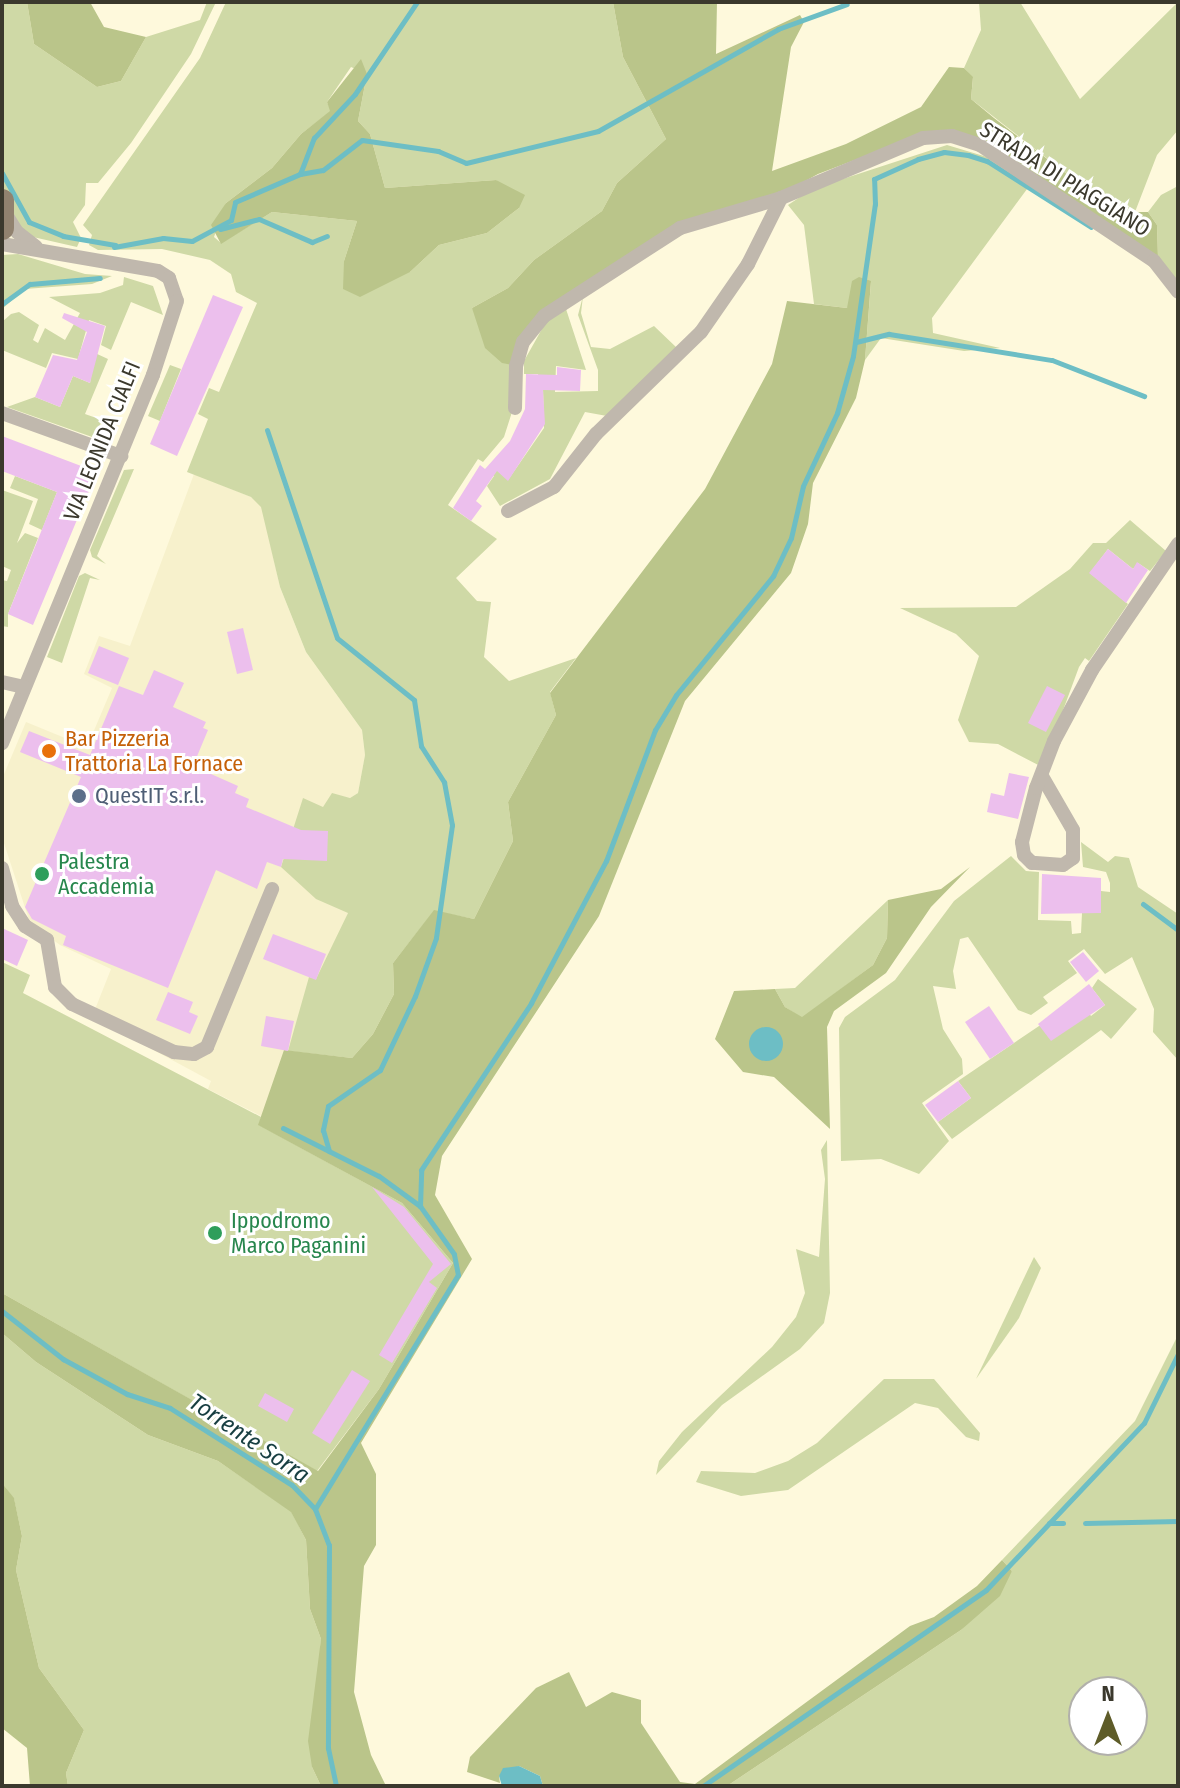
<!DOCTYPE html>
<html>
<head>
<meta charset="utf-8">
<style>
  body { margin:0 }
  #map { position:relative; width:1180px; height:1788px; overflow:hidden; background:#fef9dc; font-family:"Fira Sans Condensed",sans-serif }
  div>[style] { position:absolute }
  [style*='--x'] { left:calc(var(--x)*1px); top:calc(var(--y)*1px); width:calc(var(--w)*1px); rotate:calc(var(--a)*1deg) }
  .built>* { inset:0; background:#f7f1cc }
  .green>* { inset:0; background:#cfd9a6 }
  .forest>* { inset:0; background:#bac58a }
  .water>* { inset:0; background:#6dbec5 }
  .round { border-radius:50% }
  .stream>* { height:5px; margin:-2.5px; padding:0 2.5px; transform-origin:2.5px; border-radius:2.5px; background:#6dbec5 }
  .building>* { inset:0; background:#ecbfed }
  .minor>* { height:14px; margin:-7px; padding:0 7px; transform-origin:7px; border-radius:7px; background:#c0b8ad }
  .primary>* { height:24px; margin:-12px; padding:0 12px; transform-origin:12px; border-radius:12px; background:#91826f }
  .dots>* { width:22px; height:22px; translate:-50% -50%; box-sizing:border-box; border:4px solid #fff; border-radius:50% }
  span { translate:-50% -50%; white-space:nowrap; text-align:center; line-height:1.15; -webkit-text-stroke:6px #fff; paint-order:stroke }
  .street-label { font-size:22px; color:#3b392d }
  .food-label { font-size:22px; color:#c56008 }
  .left { translate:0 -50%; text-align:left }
  .service-label { font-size:22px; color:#4e5e75 }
  .leisure-label { font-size:22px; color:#27864d }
  .water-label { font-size:24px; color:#173e41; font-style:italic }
  .frame { position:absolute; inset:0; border:4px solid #3b392d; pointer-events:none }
  .north { position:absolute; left:1068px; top:1676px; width:80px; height:80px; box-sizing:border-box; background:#fff; border:2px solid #b1b0ab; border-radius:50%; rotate:0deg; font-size:22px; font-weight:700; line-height:32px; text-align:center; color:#3b392d }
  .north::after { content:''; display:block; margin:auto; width:28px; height:36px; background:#5e5c29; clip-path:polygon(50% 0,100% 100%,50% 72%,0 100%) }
</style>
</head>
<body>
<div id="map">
  <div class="built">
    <i style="clip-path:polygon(194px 474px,251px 497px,262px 507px,280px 587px,306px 652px,362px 730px,365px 755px,358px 793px,350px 798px,332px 794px,348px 913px,265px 1118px,208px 1089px,211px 1081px,92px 1017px,111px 969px,60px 945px,30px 923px,2px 837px,2px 779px,26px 722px,87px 747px,112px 688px,84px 674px,99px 636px,130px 646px)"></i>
  </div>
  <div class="green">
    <i style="clip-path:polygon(2px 2px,27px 2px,34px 44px,97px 87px,121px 81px,146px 37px,200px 20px,207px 2px,216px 2px,191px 54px,131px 143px,98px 183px,86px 183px,85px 205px,73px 222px,81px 238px,77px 247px,33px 237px,16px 224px,2px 189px)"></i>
    <i style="clip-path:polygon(evenodd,226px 2px,613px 2px,623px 57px,666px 139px,617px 183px,602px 211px,534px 260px,508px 288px,472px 308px,513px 365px,512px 412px,504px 437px,483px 462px,478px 459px,448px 505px,497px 539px,456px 578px,477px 601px,491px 602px,484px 657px,509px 681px,576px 658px,550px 692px,556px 715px,508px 802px,513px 841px,474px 919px,434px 911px,393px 963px,394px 994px,373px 1034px,352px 1058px,288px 1051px,309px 977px,316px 979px,348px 913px,316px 899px,281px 867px,303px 798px,323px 807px,332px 793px,350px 798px,358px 793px,365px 755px,362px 730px,306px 652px,280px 587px,261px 507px,251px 497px,187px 472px,208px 419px,198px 414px,209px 388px,219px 392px,257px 303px,236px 292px,231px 274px,210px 260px,162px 249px,98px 250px,89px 245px,92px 235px,83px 225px,200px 58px,226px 2px,351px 67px,367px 74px,358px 121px,370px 134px,385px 188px,496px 180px,519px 208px,487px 233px,439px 245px,410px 272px,344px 261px,357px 221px,272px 212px,221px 243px,214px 237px,226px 203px,272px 168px,301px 134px,331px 111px,327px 102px,351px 67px)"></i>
    <i style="clip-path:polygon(979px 2px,1020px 2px,1080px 99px,1178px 2px,1178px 130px,1157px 155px,1135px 212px,1085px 188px,971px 99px,973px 78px,964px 68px,981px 30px)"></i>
    <i style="clip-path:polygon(947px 145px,987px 157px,1030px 185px,932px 318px,933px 333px,1000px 348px,964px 351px,881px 338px,865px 360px,871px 282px,847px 308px,814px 304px,804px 225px,788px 205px,812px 189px)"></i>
    <i style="clip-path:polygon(1178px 186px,1178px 284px,1158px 258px,1157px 225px,1148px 212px,1161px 195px)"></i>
    <i style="clip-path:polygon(18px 254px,85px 274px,112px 276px,92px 284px,25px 289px,2px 309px,2px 255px)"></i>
    <i style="clip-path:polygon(124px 277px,153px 286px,163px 315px,131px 302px,111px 350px,101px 345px,106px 326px,89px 320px,78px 359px,52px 353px,46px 368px,2px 350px,2px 322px,11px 314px,19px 312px,39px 325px,33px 340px,38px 343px,45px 328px,65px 340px,80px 313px,49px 297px,100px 293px,123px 285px)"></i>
    <i style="clip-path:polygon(583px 296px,581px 313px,591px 347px,610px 349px,654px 326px,677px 348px,607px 416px,585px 412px,550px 479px,500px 506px,487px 486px,494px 476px,486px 470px,490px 464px,508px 480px,544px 428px,543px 388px,539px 387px,538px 374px,524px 374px,524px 361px,547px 320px,566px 309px,586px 370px,556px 366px,555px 392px,598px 391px,598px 370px,578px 315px)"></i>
    <i style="clip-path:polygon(95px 353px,108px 359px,85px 414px,102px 420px,95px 438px,7px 407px,35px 397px,60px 407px,73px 376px,90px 383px)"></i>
    <i style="clip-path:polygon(170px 365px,181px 369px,160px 421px,148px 416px)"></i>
    <i style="clip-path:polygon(134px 469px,97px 556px,106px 564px,92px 557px,90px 550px,124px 470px)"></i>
    <i style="clip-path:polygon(15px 476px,57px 492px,42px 530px,29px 524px,38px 499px,10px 488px)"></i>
    <i style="clip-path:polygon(2px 490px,33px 501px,17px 543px,25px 533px,38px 538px,8px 614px,8px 627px,2px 626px,2px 580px,7px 581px,11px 570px,2px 566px)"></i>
    <i style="clip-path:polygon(1130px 520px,1166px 551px,1150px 571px,1138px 563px,1133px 569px,1108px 549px,1090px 573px,1128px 604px,1089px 661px,1085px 658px,1079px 667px,1042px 767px,998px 744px,969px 742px,958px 720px,979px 656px,956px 634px,900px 608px,1016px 607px,1070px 569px,1093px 543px,1106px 543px)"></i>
    <i style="clip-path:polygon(85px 573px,100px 580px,90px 578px,62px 663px,47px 657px,79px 576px)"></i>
    <i style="clip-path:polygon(1081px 842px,1108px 862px,1115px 856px,1129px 858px,1138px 887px,1178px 914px,1178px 1060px,1153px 1032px,1154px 1009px,1132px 957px,1105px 974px,1084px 949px,1068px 961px,1077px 973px,1043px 997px,1048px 1003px,1031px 1015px,1018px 1010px,968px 937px,960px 939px,953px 971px,956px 989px,933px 986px,943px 1029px,962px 1059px,963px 1074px,922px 1103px,949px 1141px,919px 1174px,881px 1159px,841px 1161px,839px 1028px,845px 1017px,895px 980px,954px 901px,1011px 856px,1026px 871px,1039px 872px,1038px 920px,1071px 921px,1072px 934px,1081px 933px,1082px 913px,1101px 913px,1101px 891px,1110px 892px,1110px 883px,1106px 872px,1083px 867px)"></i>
    <i style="clip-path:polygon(888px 900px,887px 938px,873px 965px,802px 1018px,785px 1007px,775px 989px,795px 988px)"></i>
    <i style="clip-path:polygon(2px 962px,30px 975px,23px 993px,261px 1117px,259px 1125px,402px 1203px,453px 1263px,379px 1389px,317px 1471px,2px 1293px)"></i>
    <i style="clip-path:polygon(1098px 979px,1137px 1009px,1111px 1039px,1101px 1030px,952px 1139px,938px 1122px,971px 1098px,958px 1081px,1039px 1026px,1088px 1012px,1091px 1016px,1105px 1005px,1092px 988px)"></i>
    <i style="clip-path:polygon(827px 1140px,830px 1293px,824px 1323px,800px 1349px,722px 1405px,656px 1475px,659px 1461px,682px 1432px,772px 1347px,796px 1317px,805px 1293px,796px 1249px,819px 1257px,825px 1179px,821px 1150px)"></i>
    <i style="clip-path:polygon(1034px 1257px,1041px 1268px,1019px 1318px,976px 1379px)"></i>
    <i style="clip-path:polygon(2px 1333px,36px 1362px,148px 1435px,218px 1461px,291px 1511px,306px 1540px,310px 1609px,321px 1639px,312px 1767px,321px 1786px,68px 1786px,66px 1773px,84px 1730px,39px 1668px,16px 1570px,22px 1536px,14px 1499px,2px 1483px)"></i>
    <i style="clip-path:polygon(evenodd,1178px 1335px,1178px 1786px,727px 1786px,961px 1630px,1012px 1571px,1002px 1560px,1135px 1421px,1178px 1335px,1084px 1692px,1132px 1692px,1132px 1740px,1084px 1740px,1084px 1692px)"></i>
    <i style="clip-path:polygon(884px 1379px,934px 1379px,980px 1433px,979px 1441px,966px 1437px,938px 1408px,915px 1403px,788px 1490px,741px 1496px,696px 1482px,701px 1471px,755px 1473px,788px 1461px,817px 1443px)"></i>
  </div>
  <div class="forest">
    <i style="clip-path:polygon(27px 2px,90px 2px,104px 27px,146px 37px,121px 81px,97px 87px,34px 44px)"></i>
    <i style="clip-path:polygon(613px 2px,717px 2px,716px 54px,800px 15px,804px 22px,791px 47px,772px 171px,846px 144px,921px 107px,949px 67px,964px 68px,973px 77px,971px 99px,994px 118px,1085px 188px,1135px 212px,1148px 212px,1157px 225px,1158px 258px,983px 142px,923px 134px,818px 174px,780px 195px,677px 225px,543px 313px,513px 365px,502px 363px,485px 348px,472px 308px,508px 288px,534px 260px,602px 211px,617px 183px,666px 139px,623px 57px)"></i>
    <i style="clip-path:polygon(361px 59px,367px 74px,358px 121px,370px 134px,385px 188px,496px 180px,525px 195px,519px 208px,487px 233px,439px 245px,410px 272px,360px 297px,343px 289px,344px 261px,357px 221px,272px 212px,221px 244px,211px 225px,226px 203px,272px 168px,301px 134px,330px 111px,327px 102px)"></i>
    <i style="clip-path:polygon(859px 277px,871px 281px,865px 360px,856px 398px,813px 483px,808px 524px,791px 573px,685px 701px,599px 916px,442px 1156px,435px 1195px,472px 1259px,361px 1443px,376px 1474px,376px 1545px,364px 1566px,354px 1692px,371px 1755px,386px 1786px,321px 1786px,312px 1767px,308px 1741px,321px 1639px,310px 1609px,306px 1540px,291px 1512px,218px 1461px,148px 1435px,36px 1362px,2px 1333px,2px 1293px,318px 1471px,379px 1389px,453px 1263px,402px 1203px,258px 1125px,284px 1050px,352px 1058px,373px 1034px,394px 994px,393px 963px,434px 910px,474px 919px,513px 841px,508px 802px,556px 715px,550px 693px,705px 489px,772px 364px,787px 301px,847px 308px,852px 281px)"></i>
    <i style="clip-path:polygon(970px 867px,931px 907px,886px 973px,834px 1011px,827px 1027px,830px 1129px,774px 1077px,743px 1072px,715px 1039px,734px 991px,775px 989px,785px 1007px,802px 1017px,873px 965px,887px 938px,888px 900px,941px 889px)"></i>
    <i style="clip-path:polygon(2px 1483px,14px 1498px,22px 1536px,16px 1570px,39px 1668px,84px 1730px,66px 1773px,68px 1786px,30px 1786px,27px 1748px,2px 1728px)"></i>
    <i style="clip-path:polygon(1002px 1560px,1012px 1571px,1000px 1596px,961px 1630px,727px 1786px,543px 1786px,540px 1776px,519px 1766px,499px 1776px,500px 1783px,467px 1772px,470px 1757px,536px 1688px,569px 1672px,586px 1707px,612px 1692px,641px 1700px,641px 1723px,680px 1782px,695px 1784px,910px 1626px,934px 1617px,977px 1586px)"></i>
  </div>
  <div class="water">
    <i class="round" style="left:749px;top:1027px;width:34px;height:34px"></i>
    <i style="clip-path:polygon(519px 1766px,540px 1776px,543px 1786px,502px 1786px,499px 1776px,503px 1768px)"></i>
  </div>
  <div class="stream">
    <i style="--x:2;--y:173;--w:56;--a:61.1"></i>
    <i style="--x:29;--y:222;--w:37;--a:22"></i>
    <i style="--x:63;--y:236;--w:53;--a:9.8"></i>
    <i style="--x:300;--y:174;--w:23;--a:-10"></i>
    <i style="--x:323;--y:170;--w:49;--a:-37.6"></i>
    <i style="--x:362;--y:140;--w:77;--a:8.2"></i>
    <i style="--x:438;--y:151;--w:30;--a:23"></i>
    <i style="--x:466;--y:163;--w:136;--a:-13.6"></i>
    <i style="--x:598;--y:131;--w:207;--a:-29.5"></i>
    <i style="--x:778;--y:29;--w:73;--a:-19.9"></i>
    <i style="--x:220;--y:229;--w:40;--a:-14.4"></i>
    <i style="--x:259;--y:219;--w:58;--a:23.5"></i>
    <i style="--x:312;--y:242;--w:16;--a:-22"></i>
    <i style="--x:114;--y:247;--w:50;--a:-10.4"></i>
    <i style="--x:163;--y:238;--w:29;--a:6"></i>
    <i style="--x:192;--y:241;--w:44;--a:-28.3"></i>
    <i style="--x:231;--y:220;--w:18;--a:-77"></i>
    <i style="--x:235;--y:202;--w:71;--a:-23.3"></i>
    <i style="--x:300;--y:174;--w:39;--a:-69"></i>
    <i style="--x:314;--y:138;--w:60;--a:-47"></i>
    <i style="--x:355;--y:94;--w:111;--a:-56"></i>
    <i style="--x:2;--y:304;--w:34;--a:-36"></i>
    <i style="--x:30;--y:284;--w:70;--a:-4.9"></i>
    <i style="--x:856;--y:342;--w:34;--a:-14"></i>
    <i style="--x:889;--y:334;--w:165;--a:9.1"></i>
    <i style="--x:1052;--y:360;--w:99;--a:21.4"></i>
    <i style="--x:267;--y:430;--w:219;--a:71.4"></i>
    <i style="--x:337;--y:638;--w:99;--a:38.8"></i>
    <i style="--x:414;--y:700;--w:47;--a:81.3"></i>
    <i style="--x:421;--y:746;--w:43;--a:57.4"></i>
    <i style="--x:444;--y:782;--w:44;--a:79.5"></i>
    <i style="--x:452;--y:825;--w:114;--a:98.1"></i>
    <i style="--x:436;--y:938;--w:62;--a:109.9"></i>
    <i style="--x:415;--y:996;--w:82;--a:115.3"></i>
    <i style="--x:380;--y:1070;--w:63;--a:145.3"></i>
    <i style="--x:328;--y:1106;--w:25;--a:102"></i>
    <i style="--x:323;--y:1130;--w:22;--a:74"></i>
    <i style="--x:1143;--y:904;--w:44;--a:36.6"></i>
    <i style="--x:283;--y:1128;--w:107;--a:26.6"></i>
    <i style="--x:379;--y:1176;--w:51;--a:36.2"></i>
    <i style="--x:2;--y:1311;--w:78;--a:38.2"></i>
    <i style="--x:63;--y:1359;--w:73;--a:28.7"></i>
    <i style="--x:127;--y:1394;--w:45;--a:18"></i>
    <i style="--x:170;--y:1408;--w:144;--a:32.3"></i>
    <i style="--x:292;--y:1485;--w:33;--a:46"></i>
    <i style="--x:315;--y:1509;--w:39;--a:69"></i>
    <i style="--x:329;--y:1545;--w:203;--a:90.3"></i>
    <i style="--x:328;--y:1748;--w:39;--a:78"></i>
    <i style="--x:315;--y:1509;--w:274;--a:-58.6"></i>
    <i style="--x:458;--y:1275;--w:21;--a:-101"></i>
    <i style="--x:454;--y:1254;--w:59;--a:-125.3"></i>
    <i style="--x:420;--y:1206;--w:36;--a:-88"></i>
    <i style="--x:421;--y:1170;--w:200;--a:-56.6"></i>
    <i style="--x:531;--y:1003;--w:161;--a:-62.2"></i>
    <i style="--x:606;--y:861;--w:140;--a:-69.5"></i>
    <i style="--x:655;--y:730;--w:41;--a:-59"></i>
    <i style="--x:676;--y:695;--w:154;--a:-50.8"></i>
    <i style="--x:773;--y:576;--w:42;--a:-64.7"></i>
    <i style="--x:791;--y:538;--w:53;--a:-77"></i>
    <i style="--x:803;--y:486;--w:81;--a:-65"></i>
    <i style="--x:837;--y:413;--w:59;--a:-74.3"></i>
    <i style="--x:853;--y:356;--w:154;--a:-81.8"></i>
    <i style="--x:875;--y:204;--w:25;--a:-92"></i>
    <i style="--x:874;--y:179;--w:48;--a:-24.4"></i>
    <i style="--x:918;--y:159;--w:27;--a:-15"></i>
    <i style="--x:944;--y:152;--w:24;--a:7"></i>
    <i style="--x:968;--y:155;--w:20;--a:18"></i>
    <i style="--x:987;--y:161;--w:123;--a:32.4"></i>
    <i style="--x:1049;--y:1523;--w:14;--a:0"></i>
    <i style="--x:1085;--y:1523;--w:93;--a:-1.2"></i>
    <i style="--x:703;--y:1786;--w:344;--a:-34.7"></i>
    <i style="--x:986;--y:1590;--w:230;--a:-46.6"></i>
    <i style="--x:1144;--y:1423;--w:77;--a:-63.8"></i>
  </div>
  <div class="building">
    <i style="clip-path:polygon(213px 295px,243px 307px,177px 456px,150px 444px)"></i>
    <i style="clip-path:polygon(64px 313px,105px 326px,90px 383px,73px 376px,60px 407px,35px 397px,53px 355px,77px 360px,87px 332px,62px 318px)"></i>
    <i style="clip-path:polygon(557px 367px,581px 370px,580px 391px,543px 390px,545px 424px,508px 481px,497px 471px,476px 501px,482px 506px,471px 521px,453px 508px,480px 465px,485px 469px,510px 441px,525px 409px,526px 374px,557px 375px)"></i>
    <i style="clip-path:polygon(2px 436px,97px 472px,33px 625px,8px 614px,57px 492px,2px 471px)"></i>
    <i style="clip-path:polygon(1108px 549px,1133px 569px,1137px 562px,1148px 570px,1126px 603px,1089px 573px)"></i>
    <i style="clip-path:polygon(243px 628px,253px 670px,237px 674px,227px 632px)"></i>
    <i style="clip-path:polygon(99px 646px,129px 658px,118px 685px,88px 673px)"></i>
    <i style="clip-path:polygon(154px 670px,184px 683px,173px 707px,206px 722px,203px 728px,208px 730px,193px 766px,238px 786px,235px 793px,249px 799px,246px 807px,301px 830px,328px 831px,327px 861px,283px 859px,281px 867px,267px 862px,257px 889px,216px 870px,168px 988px,63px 945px,66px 936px,32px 919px,25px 907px,81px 777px,20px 752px,29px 731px,90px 755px,119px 686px,143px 695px)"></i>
    <i style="clip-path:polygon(1047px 686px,1065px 695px,1046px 732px,1028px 723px)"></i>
    <i style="clip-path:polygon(1009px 773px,1029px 777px,1018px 819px,987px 812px,991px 793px,1004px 796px)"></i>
    <i style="clip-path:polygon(1042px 874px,1101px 878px,1101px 913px,1041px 914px)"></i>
    <i style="clip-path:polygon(2px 928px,28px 940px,17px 966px,2px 959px)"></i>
    <i style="clip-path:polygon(273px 934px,326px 954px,316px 980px,263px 959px)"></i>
    <i style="clip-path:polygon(1083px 952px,1099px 971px,1086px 982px,1070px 962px)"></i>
    <i style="clip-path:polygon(1089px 984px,1105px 1005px,1051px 1041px,1038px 1024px)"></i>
    <i style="clip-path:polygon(168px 992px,193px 1002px,189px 1012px,198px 1016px,190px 1034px,156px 1020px)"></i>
    <i style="clip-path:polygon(989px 1006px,1014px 1043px,990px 1059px,965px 1022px)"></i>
    <i style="clip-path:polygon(266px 1016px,294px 1021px,288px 1051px,261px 1046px)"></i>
    <i style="clip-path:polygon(958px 1081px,971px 1098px,938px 1122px,925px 1105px)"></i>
    <i style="clip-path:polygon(372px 1187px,404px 1207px,451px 1264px,429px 1282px,437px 1288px,392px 1363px,379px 1355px,433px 1264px)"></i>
    <i style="clip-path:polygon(352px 1370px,370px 1381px,330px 1444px,312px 1433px)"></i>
    <i style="clip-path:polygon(265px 1393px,294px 1409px,287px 1422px,258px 1406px)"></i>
  </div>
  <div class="minor">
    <i style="--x:5;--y:213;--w:22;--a:58"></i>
    <i style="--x:17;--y:232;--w:24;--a:38"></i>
    <i style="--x:2;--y:244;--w:158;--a:9.8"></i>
    <i style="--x:158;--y:271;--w:13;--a:32"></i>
    <i style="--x:169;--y:278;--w:24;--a:71"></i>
    <i style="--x:177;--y:301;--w:78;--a:108"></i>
    <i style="--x:153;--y:375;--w:398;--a:112.3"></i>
    <i style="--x:515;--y:408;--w:42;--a:-88.6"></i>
    <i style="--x:516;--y:366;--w:25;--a:-74"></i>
    <i style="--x:523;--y:342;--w:33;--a:-51"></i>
    <i style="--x:544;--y:316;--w:162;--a:-32.9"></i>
    <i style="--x:680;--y:228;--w:105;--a:-16.5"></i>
    <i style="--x:2;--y:413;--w:127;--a:19.9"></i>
    <i style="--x:508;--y:511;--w:52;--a:-27.6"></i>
    <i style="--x:554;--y:487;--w:68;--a:-51.6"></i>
    <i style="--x:596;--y:434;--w:146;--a:-44.2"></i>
    <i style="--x:701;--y:332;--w:83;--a:-55.3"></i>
    <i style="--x:748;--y:264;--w:74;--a:-63.4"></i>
    <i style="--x:781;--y:198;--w:154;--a:-22.9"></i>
    <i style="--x:923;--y:138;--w:29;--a:-4"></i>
    <i style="--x:952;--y:136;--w:29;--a:18"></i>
    <i style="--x:980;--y:145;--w:209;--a:33.7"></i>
    <i style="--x:1154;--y:261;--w:39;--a:52"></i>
    <i style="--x:2;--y:682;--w:23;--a:13"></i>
    <i style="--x:1043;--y:778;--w:60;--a:60"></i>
    <i style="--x:1073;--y:830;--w:28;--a:90"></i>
    <i style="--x:1073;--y:858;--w:12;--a:145"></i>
    <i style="--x:1063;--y:865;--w:31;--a:-176"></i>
    <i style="--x:1032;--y:863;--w:11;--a:-135"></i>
    <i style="--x:1024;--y:855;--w:13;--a:-99"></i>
    <i style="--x:1022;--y:842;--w:56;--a:-75.5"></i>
    <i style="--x:1036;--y:788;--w:50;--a:-69"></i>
    <i style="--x:1054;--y:741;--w:81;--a:-61.8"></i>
    <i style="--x:1092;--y:670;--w:153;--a:-55.7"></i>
    <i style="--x:2;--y:868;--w:39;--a:75"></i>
    <i style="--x:12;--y:906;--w:24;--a:57"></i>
    <i style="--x:25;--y:926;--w:26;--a:32"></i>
    <i style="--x:47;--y:940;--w:48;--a:80.3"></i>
    <i style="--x:55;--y:987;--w:24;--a:45"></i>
    <i style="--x:72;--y:1004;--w:113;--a:25.2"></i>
    <i style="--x:174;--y:1052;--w:20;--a:6"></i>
    <i style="--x:194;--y:1054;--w:15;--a:-28"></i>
    <i style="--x:207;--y:1047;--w:171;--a:-67.6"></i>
  </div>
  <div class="primary">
    <i style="--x:2;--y:201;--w:27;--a:90"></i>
  </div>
  <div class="dots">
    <i style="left:49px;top:751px;background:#e8710a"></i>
    <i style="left:79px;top:796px;background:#5c6f8a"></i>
    <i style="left:42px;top:874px;background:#2e9e5b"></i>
    <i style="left:215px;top:1233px;background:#2e9e5b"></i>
  </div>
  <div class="street-label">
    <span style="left:1065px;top:179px;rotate:32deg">STRADA DI PIAGGIANO</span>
    <span style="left:102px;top:441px;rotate:-68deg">VIA LEONIDA CIALFI</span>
  </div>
  <div class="food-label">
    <span class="left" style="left:65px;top:751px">Bar Pizzeria<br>Trattoria La Fornace</span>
  </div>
  <div class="service-label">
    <span class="left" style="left:95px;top:796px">QuestIT s.r.l.</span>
  </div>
  <div class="leisure-label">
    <span class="left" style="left:58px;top:874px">Palestra<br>Accademia</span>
    <span class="left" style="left:231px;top:1233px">Ippodromo<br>Marco Paganini</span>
  </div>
  <div class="water-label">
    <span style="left:249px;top:1439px;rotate:34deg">Torrente Sorra</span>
  </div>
  <div class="frame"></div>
  <div class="north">N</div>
</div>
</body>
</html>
